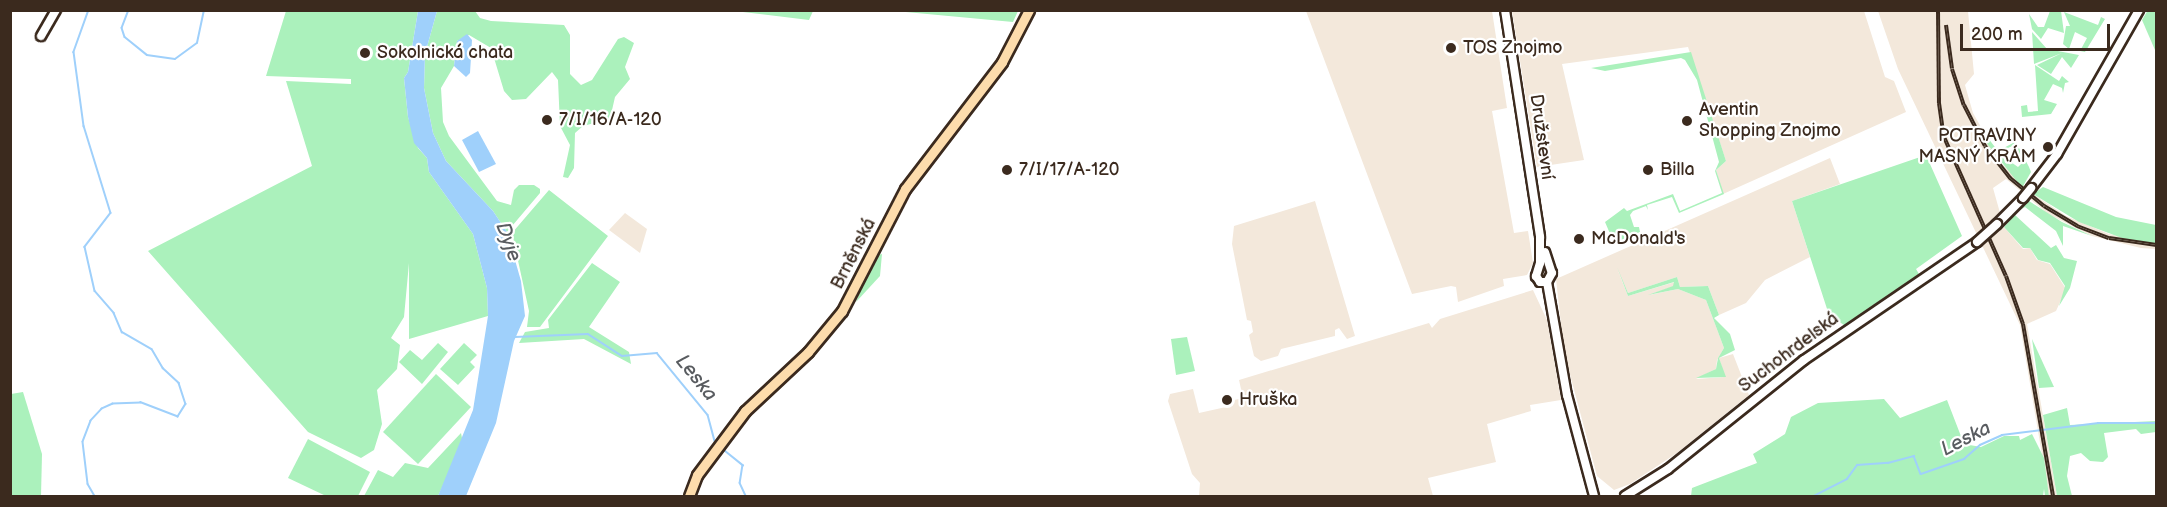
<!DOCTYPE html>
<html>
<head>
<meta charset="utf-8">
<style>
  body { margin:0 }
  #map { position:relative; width:2167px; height:507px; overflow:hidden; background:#fff; font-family:"Balsamiq Sans",sans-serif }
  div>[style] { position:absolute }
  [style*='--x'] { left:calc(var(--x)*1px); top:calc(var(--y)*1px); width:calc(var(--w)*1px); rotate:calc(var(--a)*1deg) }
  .built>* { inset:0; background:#f3e8db }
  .green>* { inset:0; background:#abf1bc }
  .water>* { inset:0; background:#9fd0fb }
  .stream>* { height:1.5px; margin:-0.75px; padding:0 0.75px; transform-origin:0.75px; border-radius:0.75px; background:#9fd0fb }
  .roads { filter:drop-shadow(2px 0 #3b2a1e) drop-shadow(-2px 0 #3b2a1e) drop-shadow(0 2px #3b2a1e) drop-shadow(0 -2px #3b2a1e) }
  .secondary>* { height:8px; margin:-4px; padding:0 4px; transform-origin:4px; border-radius:4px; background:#fff }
  .primary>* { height:9px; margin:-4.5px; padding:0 4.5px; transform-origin:4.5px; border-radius:4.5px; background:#fddcac }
  .rail>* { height:4px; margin-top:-2px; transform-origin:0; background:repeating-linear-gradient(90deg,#fff 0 4.5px,#3b2a1e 0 9px); box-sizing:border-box; border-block:2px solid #3b2a1e }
  .bridges { filter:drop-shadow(2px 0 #3b2a1e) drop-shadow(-2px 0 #3b2a1e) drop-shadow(0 2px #3b2a1e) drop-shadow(0 -2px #3b2a1e) }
  .secondary-bridge>* { height:8px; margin:-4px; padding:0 4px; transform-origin:4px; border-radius:4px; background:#fff }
  .dots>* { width:16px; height:16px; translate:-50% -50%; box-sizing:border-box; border:3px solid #fff; border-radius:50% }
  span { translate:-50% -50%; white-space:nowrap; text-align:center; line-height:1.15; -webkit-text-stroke:4.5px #fff; paint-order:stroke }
  .poi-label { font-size:18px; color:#3b2a1e }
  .left { translate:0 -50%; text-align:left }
  .right { translate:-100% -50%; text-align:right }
  .street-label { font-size:18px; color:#3b2a1e }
  .water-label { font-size:20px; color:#595c60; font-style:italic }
  .frame { position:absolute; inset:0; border:12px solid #3b2a1e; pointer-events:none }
  .scale { position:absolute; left:1960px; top:24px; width:150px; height:27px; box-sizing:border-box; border:3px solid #3b2a1e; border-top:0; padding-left:8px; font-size:18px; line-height:21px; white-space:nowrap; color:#3b2a1e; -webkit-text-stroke:4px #fff; paint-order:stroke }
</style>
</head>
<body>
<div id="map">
  <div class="built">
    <i style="clip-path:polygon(1306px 11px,1492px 11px,1507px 108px,1492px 111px,1514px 233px,1528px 231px,1533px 263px,1527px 275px,1503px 279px,1504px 286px,1458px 302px,1456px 287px,1451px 286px,1412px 294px)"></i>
    <i style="clip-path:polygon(1512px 11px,1864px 11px,1885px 77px,1894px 81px,1906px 112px,1723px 194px,1716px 170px,1726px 161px,1688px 47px,1562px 64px,1584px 160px,1537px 167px)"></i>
    <i style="clip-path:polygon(1878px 11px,1968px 11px,1974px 74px,1965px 85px,1973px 113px,2002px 164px,2033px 194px,2066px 216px,2109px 234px,2156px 244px,2156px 249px,2141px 248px,2092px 236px,2048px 214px,2006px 179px,1993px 188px,2004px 227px,2023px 249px,2030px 248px,2037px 260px,2050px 264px,2066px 289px,2056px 311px,2027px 324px,2057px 496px,2049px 496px,2020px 325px,1898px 69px)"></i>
    <i style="clip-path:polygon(1830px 158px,1840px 184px,1792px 201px,1810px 257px,1765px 280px,1746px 303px,1719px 315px,1708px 286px,1680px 287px,1677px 277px,1628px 293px,1617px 268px,1628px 296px,1675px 282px,1674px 286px,1649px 295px,1678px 289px,1706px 300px,1724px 348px,1717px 360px,1716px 369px,1696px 379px,1725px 377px,1719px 358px,1733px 354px,1749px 395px,1677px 453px,1630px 484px,1614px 490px,1597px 476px,1564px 352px,1556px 279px)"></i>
    <i style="clip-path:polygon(1315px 201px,1355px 336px,1347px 339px,1339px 328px,1335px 330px,1335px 336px,1281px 349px,1278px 356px,1261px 361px,1254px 356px,1249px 335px,1253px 332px,1251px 321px,1247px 320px,1232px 244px,1234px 226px)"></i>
    <i style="clip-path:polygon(625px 213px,647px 229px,640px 253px,609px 230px)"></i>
    <i style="clip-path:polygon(1533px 290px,1547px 320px,1561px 400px,1530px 405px,1531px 411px,1487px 424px,1496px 462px,1428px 478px,1433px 496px,1199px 496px,1200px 483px,1192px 474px,1168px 401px,1170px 394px,1193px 389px,1199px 413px,1226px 407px,1230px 401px,1243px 398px,1239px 380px,1429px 323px,1432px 328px,1440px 319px)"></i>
  </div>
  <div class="green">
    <i style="clip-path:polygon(726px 10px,813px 10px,813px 11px,809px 20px)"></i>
    <i style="clip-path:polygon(2148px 10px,2156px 11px,2155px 50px,2142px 20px)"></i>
    <i style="clip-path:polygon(286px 11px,418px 11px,408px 72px,404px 78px,408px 117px,418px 148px,427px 158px,429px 172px,473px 234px,487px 288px,488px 316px,409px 339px,409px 263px,404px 317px,391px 338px,400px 345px,397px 369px,377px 390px,382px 424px,374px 450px,361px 458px,308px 432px,148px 251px,312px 166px,286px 81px,351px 84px,351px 79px,266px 76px)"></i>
    <i style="clip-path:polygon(437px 11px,475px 11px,480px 18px,491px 21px,564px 25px,570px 35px,570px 74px,581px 85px,592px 80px,618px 39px,624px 37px,634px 43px,625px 67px,630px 79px,615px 97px,610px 119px,583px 126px,575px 133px,574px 168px,568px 178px,563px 177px,570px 145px,560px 126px,558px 80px,552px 72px,526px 99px,512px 100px,504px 91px,491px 48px,469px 35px,457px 41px,454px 66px,441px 88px,443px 122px,449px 136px,497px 201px,511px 205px,514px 190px,519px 185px,534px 185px,540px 189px,540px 193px,507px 232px,493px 211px,446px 161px,433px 133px,424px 88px,425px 54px)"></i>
    <i style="clip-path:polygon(895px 11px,1018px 11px,1013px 22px)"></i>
    <i style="clip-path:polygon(2050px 11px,2061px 11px,2064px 33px,2048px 28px,2041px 39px,2032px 29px,2029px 14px,2038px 27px,2044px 27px)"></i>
    <i style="clip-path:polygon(2064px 12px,2098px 25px,2101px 17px,2105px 19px,2085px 52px,2080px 51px,2087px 38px,2075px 32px,2069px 49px,2063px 44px,2066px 26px,2070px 26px)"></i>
    <i style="clip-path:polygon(2032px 32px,2047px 49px,2079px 55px,2071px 68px,2062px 57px,2051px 74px,2037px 65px,2062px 53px,2034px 64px)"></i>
    <i style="clip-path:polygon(1691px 52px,1726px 161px,1716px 170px,1724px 194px,1679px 213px,1672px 197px,1647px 205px,1648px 210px,1646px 206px,1633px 211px,1630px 215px,1634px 227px,1639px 227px,1640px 232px,1614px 243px,1605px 222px,1624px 208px,1627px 211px,1673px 194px,1680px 211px,1722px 193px,1715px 171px,1719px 162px,1697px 80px,1685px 60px,1681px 58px,1605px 71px,1591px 68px)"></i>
    <i style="clip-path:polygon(2035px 65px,2059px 81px,2062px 76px,2069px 82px,2065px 83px,2063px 93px,2062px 88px,2053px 84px,2044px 100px,2057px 104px,2051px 114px,2022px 117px,2021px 106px,2027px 105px,2028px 112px,2038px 111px)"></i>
    <i style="clip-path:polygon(2009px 125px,2017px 144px,2001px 151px,2009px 152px,2005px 158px,2018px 167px,2025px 160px,2014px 153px,2019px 148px,2029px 167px,2031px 172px,2022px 188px,1985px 141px,1988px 138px,1998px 151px,2013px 143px)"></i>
    <i style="clip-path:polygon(1926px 155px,1962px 236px,1916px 269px,1919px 274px,1844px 325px,1829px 315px,1792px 201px)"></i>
    <i style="clip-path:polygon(2043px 187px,2116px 217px,2156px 225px,2156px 244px,2122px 238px,2079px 222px,2033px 194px)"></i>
    <i style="clip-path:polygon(549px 190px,608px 236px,540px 327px,527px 327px,529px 311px,512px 233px)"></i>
    <i style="clip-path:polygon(2029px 201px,2062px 222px,2092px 236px,2063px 226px,2063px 246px,2056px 231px,2025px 207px,2020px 210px)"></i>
    <i style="clip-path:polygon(2015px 215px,2051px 248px,2056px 245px,2064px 258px,2077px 261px,2070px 288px,2059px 306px,2065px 286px,2050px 263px,2038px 260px,2030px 248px,2023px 248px,2004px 227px)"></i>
    <i style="clip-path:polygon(882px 254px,880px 276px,856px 302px,875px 256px)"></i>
    <i style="clip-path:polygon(592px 263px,620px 282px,589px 327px,629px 352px,631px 364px,584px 339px,519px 343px,525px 332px,549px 328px,548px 320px)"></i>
    <i style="clip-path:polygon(1617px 267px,1628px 293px,1677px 277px,1680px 287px,1708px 286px,1719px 315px,1714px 318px,1730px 334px,1735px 350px,1719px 358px,1726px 377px,1696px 378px,1716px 369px,1718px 358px,1724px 348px,1706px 300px,1678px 289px,1648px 295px,1673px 286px,1674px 282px,1628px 296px)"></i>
    <i style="clip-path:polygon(1187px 337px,1195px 371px,1176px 375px,1171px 339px)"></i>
    <i style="clip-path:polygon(2032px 339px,2054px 387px,2039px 388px)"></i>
    <i style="clip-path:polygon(438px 343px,448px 352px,422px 384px,399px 362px,410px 350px,422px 360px)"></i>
    <i style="clip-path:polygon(464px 343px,477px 355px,470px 362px,475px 367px,458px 385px,440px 369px)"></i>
    <i style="clip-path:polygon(436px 374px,471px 407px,418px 464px,383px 432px)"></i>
    <i style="clip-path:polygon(23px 392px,42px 454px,41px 496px,11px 496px,11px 394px)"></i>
    <i style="clip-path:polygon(1884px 399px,1900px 418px,1947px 400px,1964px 444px,1981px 447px,2004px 436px,2019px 436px,2020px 440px,2032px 434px,2044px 458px,2049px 496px,2045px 496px,2044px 489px,2043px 496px,1691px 496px,1692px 488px,1757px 463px,1753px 454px,1785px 434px,1791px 417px,1818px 403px)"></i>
    <i style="clip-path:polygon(2067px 408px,2070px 425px,2156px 421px,2156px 432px,2141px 434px,2136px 429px,2104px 433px,2108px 457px,2103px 462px,2090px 461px,2081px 453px,2070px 456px,2067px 476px,2072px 496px,2057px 496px,2043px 415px)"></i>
    <i style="clip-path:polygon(461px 433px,463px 443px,438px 496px,364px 496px,378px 470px,393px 477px,405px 463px,428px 468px)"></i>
    <i style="clip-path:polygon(308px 439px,370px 472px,358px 496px,326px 496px,288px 478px)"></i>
  </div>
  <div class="water">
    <i style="clip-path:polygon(418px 11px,437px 11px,425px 54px,424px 88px,433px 133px,446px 161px,493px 211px,507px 232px,521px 281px,525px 316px,514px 341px,496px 423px,466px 496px,438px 496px,473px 410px,488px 316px,487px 288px,473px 234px,429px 172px,427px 158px,414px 143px,408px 117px,404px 78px,408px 72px)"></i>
    <i style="clip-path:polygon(467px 34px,472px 40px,470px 73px,466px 77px,454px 66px,457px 41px)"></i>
    <i style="clip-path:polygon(478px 131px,496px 164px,479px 172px,462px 140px)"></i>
  </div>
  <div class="stream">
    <i style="--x:89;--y:10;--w:45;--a:109.7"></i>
    <i style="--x:74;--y:52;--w:75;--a:82.3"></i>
    <i style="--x:84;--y:126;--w:91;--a:72.8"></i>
    <i style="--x:111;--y:213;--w:43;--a:127.4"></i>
    <i style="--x:85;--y:247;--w:45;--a:77.2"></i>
    <i style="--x:95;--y:291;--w:29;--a:49"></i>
    <i style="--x:114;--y:313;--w:21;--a:67"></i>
    <i style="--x:122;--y:332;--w:34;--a:30"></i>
    <i style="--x:152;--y:349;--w:22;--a:60"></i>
    <i style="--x:163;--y:368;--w:22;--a:43"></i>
    <i style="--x:179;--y:383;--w:22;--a:72"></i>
    <i style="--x:186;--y:404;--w:15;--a:122"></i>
    <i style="--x:178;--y:417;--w:40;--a:-159"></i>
    <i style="--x:141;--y:403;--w:28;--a:178"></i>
    <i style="--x:113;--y:404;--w:12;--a:156"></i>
    <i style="--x:102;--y:409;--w:16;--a:133"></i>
    <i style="--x:91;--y:421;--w:22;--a:111"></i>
    <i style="--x:83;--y:442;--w:42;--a:83.2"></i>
    <i style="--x:88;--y:484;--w:14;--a:60"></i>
    <i style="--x:129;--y:10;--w:19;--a:111"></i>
    <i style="--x:122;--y:28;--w:9;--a:72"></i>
    <i style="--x:125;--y:37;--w:28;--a:39"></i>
    <i style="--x:147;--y:55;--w:28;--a:8"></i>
    <i style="--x:175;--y:59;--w:27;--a:-36"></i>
    <i style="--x:197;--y:43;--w:34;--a:-78"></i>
    <i style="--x:515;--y:337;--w:73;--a:-2.4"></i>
    <i style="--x:588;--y:334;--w:40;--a:32.9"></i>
    <i style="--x:622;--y:356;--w:35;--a:-5"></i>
    <i style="--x:657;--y:353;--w:80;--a:50.6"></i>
    <i style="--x:708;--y:415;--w:27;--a:75"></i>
    <i style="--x:723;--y:449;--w:26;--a:39"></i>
    <i style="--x:743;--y:465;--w:18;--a:99"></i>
    <i style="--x:740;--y:483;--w:14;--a:65"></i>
    <i style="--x:1814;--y:496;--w:37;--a:-27"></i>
    <i style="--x:1847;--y:479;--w:17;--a:-54"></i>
    <i style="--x:1857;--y:465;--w:31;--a:-4"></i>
    <i style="--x:1888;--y:463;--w:27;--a:-15"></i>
    <i style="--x:1914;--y:456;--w:19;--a:69"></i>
    <i style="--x:1921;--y:474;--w:46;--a:-19.2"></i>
    <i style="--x:1964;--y:459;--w:21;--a:-41"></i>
    <i style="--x:1980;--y:445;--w:24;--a:-24"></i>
    <i style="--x:2002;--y:435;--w:97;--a:-7.1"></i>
    <i style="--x:2098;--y:423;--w:58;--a:0"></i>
  </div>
  <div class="roads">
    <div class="secondary">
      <i style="--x:1505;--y:10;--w:230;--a:81.2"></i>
      <i style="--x:1540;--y:237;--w:26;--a:90"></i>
      <i style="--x:1540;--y:263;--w:14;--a:107"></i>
      <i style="--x:1536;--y:276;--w:7;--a:56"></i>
      <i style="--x:1540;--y:282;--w:7;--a:0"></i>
      <i style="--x:41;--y:36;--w:30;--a:-60"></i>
      <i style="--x:2031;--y:188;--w:43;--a:-52.6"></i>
      <i style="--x:2057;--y:154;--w:166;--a:-60.3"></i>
      <i style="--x:1997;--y:224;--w:37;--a:-45"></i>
      <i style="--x:1545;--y:252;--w:22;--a:72"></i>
      <i style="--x:1552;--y:273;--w:10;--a:119"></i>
      <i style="--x:1547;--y:282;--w:115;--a:80"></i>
      <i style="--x:1567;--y:395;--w:105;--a:75"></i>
      <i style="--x:1625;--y:496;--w:51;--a:-32.1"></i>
      <i style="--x:1668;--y:469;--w:174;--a:-38.7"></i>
      <i style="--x:1804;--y:360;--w:209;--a:-34.3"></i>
    </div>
    <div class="primary">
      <i style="--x:689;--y:496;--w:22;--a:-69"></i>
      <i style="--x:697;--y:475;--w:80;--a:-53.1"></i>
      <i style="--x:745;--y:411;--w:86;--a:-43.1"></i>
      <i style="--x:808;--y:352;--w:53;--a:-50.3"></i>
      <i style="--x:842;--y:311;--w:137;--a:-62.7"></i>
      <i style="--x:905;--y:189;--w:160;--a:-52.6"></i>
      <i style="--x:1002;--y:62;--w:59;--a:-62.6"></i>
    </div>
  </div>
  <div class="rail">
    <i style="--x:1938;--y:10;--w:93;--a:89.4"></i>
    <i style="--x:1939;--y:103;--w:34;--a:82"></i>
    <i style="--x:1944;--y:137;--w:152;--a:66"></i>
    <i style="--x:2006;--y:276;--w:51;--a:70.5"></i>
    <i style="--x:2023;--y:324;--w:175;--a:80.1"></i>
    <i style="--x:1946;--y:25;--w:44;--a:82.2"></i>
    <i style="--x:1952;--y:69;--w:38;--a:72"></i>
    <i style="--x:1964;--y:105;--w:46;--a:62.9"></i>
    <i style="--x:1985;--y:146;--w:41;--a:52"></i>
    <i style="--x:2010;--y:178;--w:44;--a:39.5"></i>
    <i style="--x:2044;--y:206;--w:39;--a:31"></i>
    <i style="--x:2077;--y:226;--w:34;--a:21"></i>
    <i style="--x:2109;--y:238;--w:48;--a:8.5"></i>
  </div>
  <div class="bridges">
    <div class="secondary-bridge">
      <i style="--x:2023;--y:198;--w:13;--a:-51"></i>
      <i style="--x:1977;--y:242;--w:27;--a:-42"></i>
    </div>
  </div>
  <div class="dots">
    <i style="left:1451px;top:48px;background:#3b2a1e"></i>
    <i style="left:365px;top:53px;background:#3b2a1e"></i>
    <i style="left:547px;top:120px;background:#3b2a1e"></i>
    <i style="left:1687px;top:121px;background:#3b2a1e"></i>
    <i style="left:2048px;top:147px;background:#3b2a1e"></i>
    <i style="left:1007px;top:170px;background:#3b2a1e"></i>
    <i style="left:1648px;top:170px;background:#3b2a1e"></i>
    <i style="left:1579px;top:239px;background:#3b2a1e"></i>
    <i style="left:1227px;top:400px;background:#3b2a1e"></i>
  </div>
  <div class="poi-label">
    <span class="left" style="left:1463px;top:48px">TOS Znojmo</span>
    <span class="left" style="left:377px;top:53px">Sokolnická chata</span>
    <span class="left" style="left:1699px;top:121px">Aventin<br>Shopping Znojmo</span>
    <span class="left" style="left:559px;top:120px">7/I/16/A-120</span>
    <span class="right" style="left:2036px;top:147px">POTRAVINY<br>MASNÝ KRÁM</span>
    <span class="left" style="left:1019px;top:170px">7/I/17/A-120</span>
    <span class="left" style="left:1660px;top:170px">Billa</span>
    <span class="left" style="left:1591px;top:239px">McDonald's</span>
    <span class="left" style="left:1239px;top:400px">Hruška</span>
  </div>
  <div class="street-label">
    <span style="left:1541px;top:137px;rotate:82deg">Družstevní</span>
    <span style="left:854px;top:254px;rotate:-63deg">Brněnská</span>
    <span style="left:1789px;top:353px;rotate:-37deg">Suchohrdelská</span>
  </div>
  <div class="water-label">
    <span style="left:508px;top:242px;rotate:70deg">Dyje</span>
    <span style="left:696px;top:378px;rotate:51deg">Leska</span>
    <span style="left:1966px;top:439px;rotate:-27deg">Leska</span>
  </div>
  <div class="frame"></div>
  <div class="scale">200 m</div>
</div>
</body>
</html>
